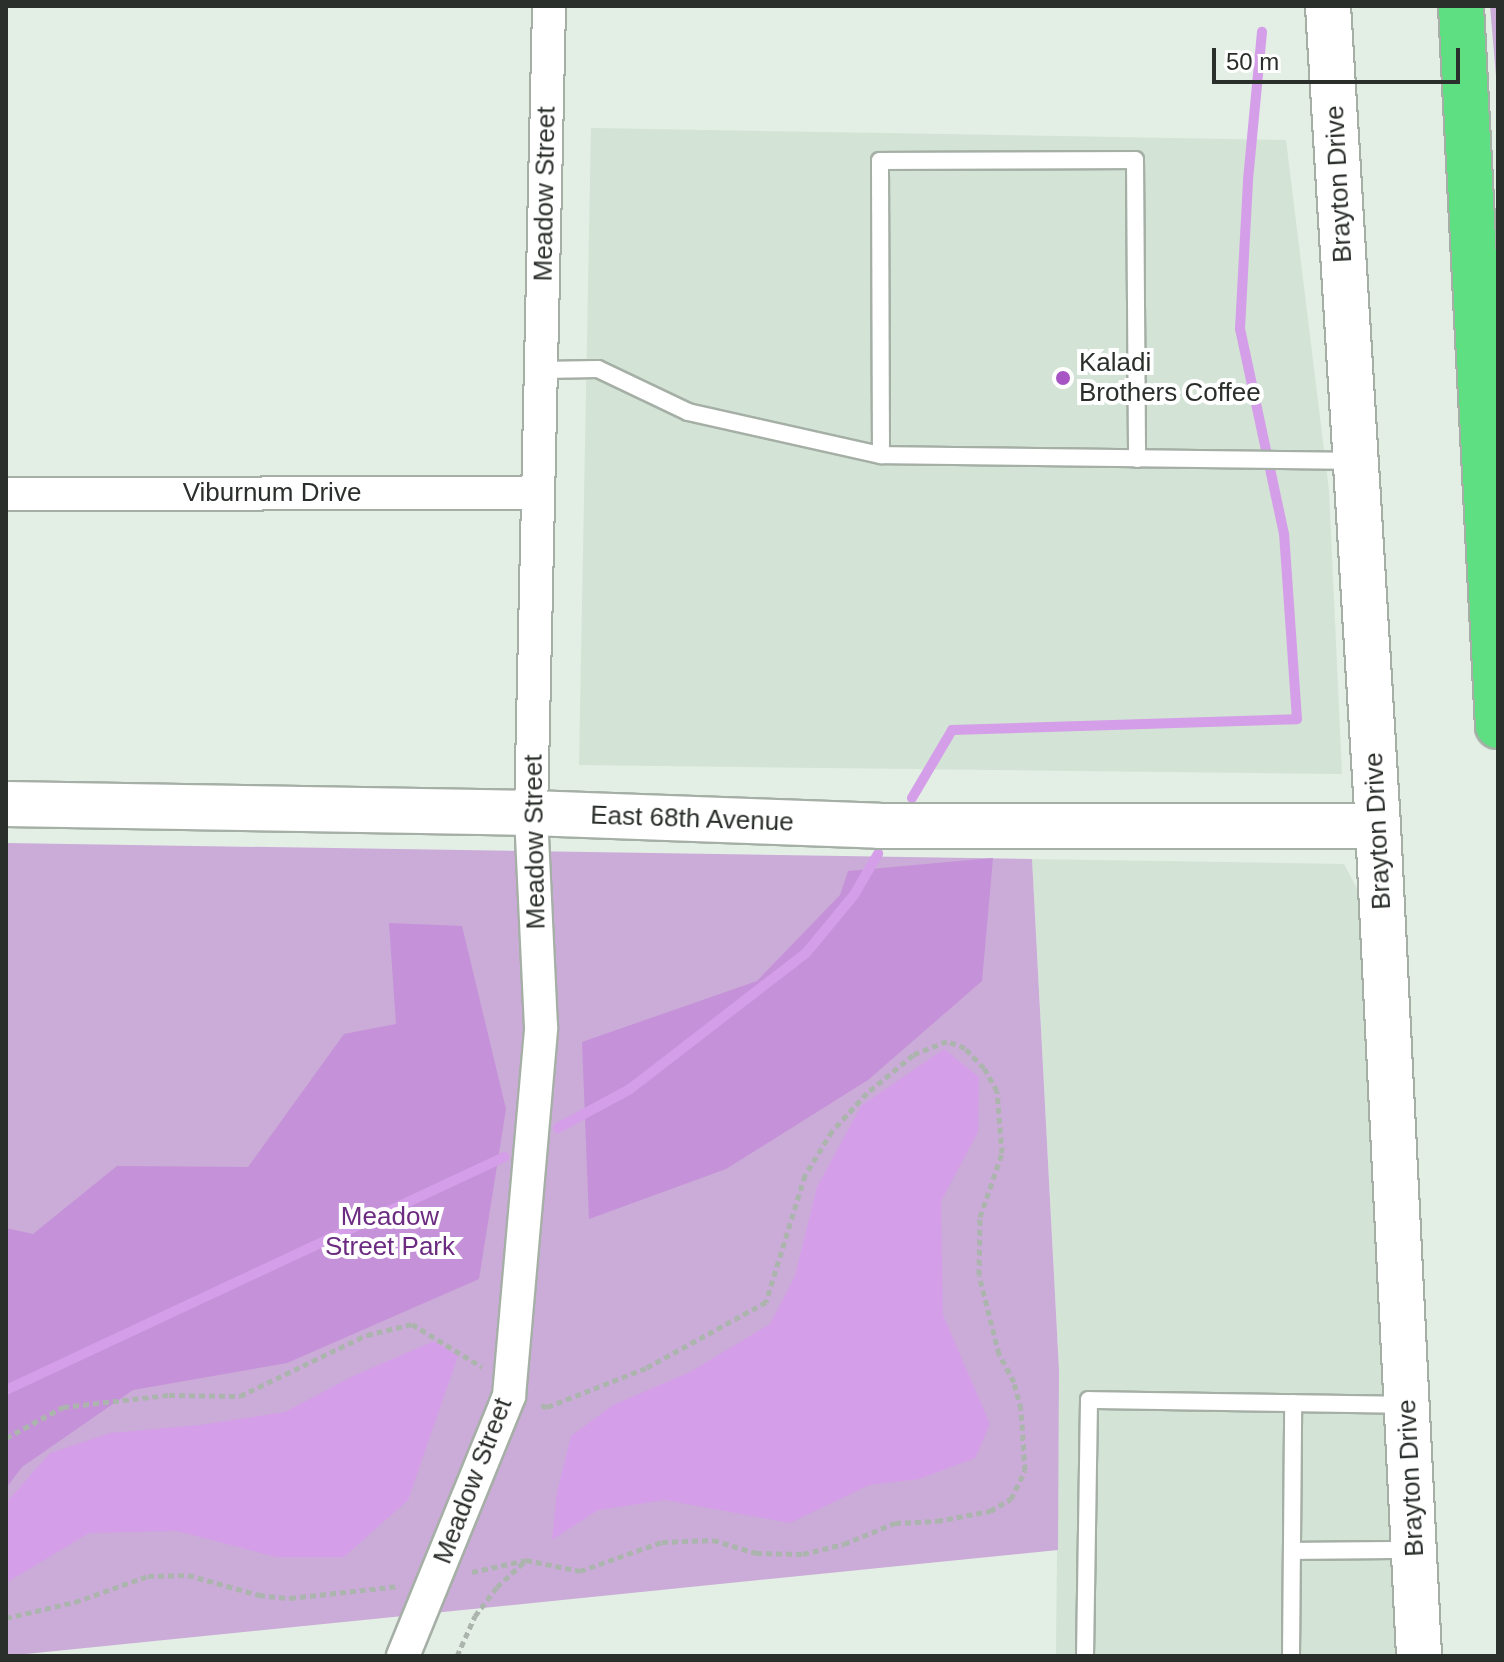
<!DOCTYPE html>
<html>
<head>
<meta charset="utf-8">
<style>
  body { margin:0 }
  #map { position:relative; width:1504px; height:1662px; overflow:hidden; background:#e3eee5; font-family:Helvetica,sans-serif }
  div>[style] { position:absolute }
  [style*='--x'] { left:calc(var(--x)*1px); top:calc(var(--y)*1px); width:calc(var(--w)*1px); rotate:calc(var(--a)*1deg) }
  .built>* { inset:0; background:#d3e3d5 }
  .green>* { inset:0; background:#cbabd8 }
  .forest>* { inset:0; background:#c591d8 }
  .water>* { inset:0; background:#d49fe8 }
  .stream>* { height:10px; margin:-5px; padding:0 5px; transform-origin:5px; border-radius:5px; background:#d49fe8 }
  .path>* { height:5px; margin-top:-2.5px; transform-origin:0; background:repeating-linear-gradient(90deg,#abb4ad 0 6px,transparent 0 10px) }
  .roads { filter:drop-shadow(2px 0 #a5afa6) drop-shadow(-2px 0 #a5afa6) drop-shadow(0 2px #a5afa6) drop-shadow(0 -2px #a5afa6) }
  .lane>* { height:16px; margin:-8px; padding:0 8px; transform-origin:8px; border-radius:8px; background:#fff }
  .street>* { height:32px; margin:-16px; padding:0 16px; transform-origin:16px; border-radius:16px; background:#fff }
  .secondary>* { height:44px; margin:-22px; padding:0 22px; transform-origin:22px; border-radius:22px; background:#fff }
  .highway>* { height:44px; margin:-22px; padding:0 22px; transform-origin:22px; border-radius:22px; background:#5edf82 }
  .dots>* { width:22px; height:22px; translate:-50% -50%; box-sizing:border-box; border:4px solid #fff; border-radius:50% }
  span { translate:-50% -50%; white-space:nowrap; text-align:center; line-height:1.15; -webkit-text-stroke:8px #fff; paint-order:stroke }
  .street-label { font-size:26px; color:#2b2f2b }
  .poi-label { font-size:26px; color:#2b2f2b }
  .left { translate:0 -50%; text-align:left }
  .park-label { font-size:26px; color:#6b2b80 }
  .frame { position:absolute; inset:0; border:8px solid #2b2f2b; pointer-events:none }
  .scale { position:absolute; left:1212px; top:48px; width:248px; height:36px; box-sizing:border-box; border:4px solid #2b2f2b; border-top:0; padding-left:10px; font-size:24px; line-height:28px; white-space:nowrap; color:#2b2f2b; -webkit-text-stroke:6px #fff; paint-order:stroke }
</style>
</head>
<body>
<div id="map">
  <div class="built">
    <i style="clip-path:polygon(591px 128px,1286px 140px,1329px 491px,1342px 774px,579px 765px)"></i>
    <i style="clip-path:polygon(1032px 859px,1344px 864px,1368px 909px,1395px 1656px,1056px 1656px,1059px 1369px)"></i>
  </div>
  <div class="green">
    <i style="clip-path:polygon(1490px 6px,1498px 6px,1498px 99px)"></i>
    <i style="clip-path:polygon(6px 843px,1032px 859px,1059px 1370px,1058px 1550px,6px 1656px)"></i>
  </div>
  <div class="forest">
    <i style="clip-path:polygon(993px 858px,982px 981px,868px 1080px,726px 1169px,589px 1219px,582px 1042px,757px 981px,840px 895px,848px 871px)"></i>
    <i style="clip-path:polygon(389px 923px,462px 926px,506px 1109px,479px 1279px,287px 1363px,133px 1390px,22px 1467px,6px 1488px,6px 1228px,33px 1234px,117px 1166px,248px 1167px,344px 1034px,396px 1024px)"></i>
  </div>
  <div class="water">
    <i style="clip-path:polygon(944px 1049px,979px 1077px,978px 1132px,941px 1201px,943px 1315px,990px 1424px,975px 1458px,919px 1479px,869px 1485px,790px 1523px,665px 1500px,598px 1510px,552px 1540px,557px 1492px,571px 1436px,613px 1405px,690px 1372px,770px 1324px,795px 1276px,817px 1187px,861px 1106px)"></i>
    <i style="clip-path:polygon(434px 1341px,458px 1356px,408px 1500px,344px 1557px,276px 1557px,177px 1531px,89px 1533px,6px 1583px,6px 1503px,50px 1453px,110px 1433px,200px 1425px,285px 1412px,353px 1376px)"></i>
  </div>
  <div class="stream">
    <i style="--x:912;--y:798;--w:79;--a:-59.5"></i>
    <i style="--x:952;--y:730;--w:345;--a:-1.8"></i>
    <i style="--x:1297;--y:719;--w:185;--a:-94"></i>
    <i style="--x:1284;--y:534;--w:210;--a:-102.1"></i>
    <i style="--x:1240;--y:329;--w:149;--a:-86.9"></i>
    <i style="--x:1248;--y:180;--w:149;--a:-84.6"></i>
    <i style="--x:558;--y:1128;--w:82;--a:-28.4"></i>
    <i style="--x:630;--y:1089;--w:222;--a:-37.7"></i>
    <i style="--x:806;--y:953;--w:75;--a:-50.4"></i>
    <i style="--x:854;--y:895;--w:48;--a:-59.7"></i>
    <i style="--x:6;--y:1390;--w:550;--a:-25.07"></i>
  </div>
  <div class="path">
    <i style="--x:6;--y:1438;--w:65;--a:-28.5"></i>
    <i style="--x:63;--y:1407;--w:107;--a:-6.5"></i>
    <i style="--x:169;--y:1395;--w:71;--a:0.8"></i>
    <i style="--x:240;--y:1396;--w:141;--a:-25.7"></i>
    <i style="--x:367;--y:1335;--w:46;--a:-13.7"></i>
    <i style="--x:412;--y:1324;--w:82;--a:31.6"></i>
    <i style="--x:472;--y:1572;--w:55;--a:-12.5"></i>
    <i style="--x:526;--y:1560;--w:55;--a:11.5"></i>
    <i style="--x:580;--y:1571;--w:87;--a:-19.5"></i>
    <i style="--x:662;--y:1542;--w:51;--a:-2.2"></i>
    <i style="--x:713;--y:1540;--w:45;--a:16.8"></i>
    <i style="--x:756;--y:1553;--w:47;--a:1.2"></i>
    <i style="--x:803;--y:1554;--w:42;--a:-13.7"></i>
    <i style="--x:844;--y:1544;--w:55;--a:-22.4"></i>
    <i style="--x:895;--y:1523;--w:42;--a:-2.7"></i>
    <i style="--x:937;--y:1521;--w:54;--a:-10.7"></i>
    <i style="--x:990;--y:1511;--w:24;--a:-30"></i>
    <i style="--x:1011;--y:1499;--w:32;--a:-64"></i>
    <i style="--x:1025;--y:1470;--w:61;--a:-93.8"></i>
    <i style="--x:1021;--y:1409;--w:28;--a:-105"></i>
    <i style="--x:1014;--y:1382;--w:32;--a:-118"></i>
    <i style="--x:999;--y:1354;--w:81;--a:-104.2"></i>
    <i style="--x:979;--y:1275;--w:58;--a:-89"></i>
    <i style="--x:980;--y:1217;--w:68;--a:-71"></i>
    <i style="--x:1002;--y:1153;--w:62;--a:-94.6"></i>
    <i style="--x:997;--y:1091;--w:26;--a:-119"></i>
    <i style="--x:984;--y:1068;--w:28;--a:-134"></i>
    <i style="--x:965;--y:1048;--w:19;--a:-159"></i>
    <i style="--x:947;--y:1041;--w:37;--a:158"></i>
    <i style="--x:913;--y:1055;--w:60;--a:140.4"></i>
    <i style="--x:867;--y:1093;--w:52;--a:132.6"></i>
    <i style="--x:832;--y:1131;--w:52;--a:121.5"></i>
    <i style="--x:805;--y:1175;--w:133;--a:107.1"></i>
    <i style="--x:766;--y:1302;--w:137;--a:151.2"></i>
    <i style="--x:646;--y:1368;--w:106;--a:158.5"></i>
    <i style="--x:547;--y:1407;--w:8;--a:-166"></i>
    <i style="--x:6;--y:1618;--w:71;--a:-13.1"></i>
    <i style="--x:75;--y:1602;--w:77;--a:-19.6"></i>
    <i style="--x:148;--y:1576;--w:40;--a:-1.4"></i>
    <i style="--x:188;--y:1575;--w:74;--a:15.7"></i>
    <i style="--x:259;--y:1595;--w:31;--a:6"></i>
    <i style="--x:290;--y:1598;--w:110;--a:-6.3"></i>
    <i style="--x:457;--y:1656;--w:44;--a:-65.8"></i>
    <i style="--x:475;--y:1616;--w:36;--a:-53"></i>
    <i style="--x:497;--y:1587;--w:38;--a:-43"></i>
  </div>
  <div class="roads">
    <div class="lane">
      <i style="--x:541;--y:370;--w:57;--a:-1"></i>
      <i style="--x:598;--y:369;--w:100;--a:25.5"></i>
      <i style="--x:688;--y:412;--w:198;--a:12.6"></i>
      <i style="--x:881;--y:455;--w:473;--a:0.7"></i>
      <i style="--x:881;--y:455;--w:294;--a:-90.2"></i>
      <i style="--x:880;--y:161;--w:255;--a:-0.2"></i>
      <i style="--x:1135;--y:160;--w:299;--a:89.6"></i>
      <i style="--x:1292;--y:1551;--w:121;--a:-0.5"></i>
      <i style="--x:1085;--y:1656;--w:256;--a:-89.1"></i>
      <i style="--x:1089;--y:1400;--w:317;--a:0.9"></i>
      <i style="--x:1291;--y:1656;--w:253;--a:-89.5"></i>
    </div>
    <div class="street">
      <i style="--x:6;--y:494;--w:532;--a:-0.11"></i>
      <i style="--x:403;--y:1656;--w:281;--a:-67.8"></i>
      <i style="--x:509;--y:1396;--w:370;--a:-85"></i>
      <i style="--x:541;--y:1027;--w:214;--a:-92.7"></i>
      <i style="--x:531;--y:813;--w:807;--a:-88.72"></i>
    </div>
    <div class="secondary">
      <i style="--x:1328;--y:6;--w:822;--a:86.51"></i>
      <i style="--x:1378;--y:826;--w:831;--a:87.17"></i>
      <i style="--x:6;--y:804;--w:525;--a:0.98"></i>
      <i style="--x:531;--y:813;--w:348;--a:2.1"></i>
      <i style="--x:879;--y:826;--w:499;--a:0"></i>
    </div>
    <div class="highway">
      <i style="--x:1461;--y:6;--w:721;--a:87.06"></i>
    </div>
  </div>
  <div class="dots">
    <i style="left:1063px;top:378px;background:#a754c4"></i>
  </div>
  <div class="street-label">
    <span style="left:1339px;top:184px;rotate:-93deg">Brayton Drive</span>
    <span style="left:545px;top:194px;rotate:-89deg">Meadow Street</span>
    <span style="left:272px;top:493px">Viburnum Drive</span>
    <span style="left:692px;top:819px;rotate:2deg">East 68th Avenue</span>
    <span style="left:1378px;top:831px;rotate:-93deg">Brayton Drive</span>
    <span style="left:535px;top:842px;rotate:-91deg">Meadow Street</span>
    <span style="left:1411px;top:1478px;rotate:-93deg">Brayton Drive</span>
    <span style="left:473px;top:1481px;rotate:-69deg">Meadow Street</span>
  </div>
  <div class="poi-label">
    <span class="left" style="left:1079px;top:378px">Kaladi<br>Brothers Coffee</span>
  </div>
  <div class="park-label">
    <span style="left:390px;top:1232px">Meadow<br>Street Park</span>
  </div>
  <div class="frame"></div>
  <div class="scale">50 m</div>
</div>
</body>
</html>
